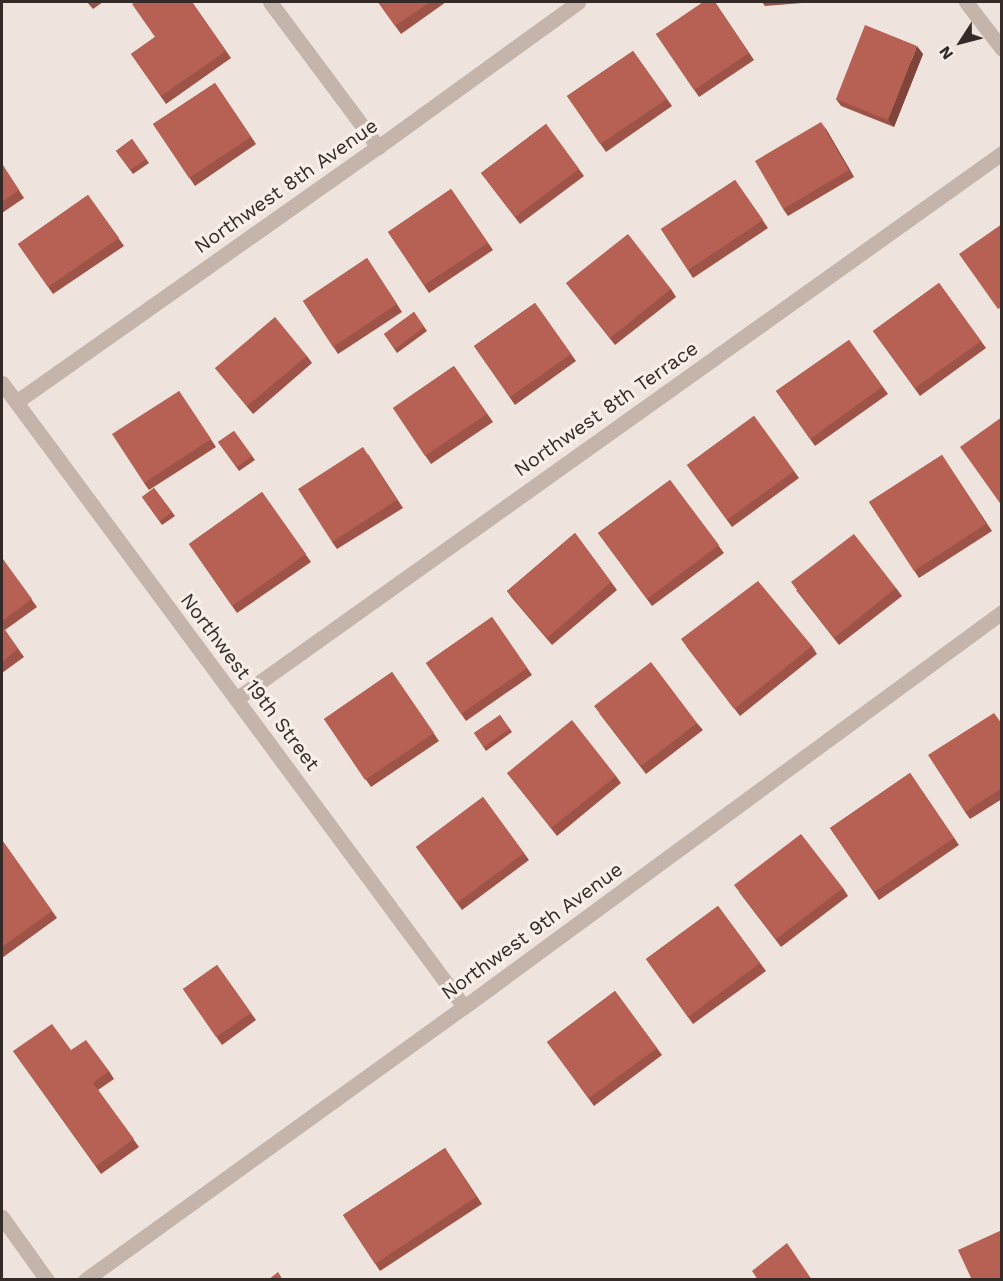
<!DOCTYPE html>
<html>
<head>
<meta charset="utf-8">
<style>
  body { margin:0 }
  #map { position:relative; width:1003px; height:1281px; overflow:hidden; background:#efe4dd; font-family:"Work Sans",sans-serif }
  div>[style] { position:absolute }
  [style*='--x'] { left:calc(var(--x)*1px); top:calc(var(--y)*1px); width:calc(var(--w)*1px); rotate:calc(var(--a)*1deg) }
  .minor>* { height:15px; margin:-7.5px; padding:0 7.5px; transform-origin:7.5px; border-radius:7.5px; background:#c5b4aa }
  .wall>* { inset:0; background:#9d5347 }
  .shaded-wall>* { inset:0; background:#7f443a }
  .building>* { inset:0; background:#b66153 }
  span { translate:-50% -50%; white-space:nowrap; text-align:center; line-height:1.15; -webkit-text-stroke:6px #f7efe8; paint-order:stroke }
  .street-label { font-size:20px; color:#342b29 }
  .frame { position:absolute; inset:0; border:3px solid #342b29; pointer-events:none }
  .north { position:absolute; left:931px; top:12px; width:60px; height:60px; -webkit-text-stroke:4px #f7efe8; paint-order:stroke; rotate:234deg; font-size:16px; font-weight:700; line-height:24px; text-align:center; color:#342b29 }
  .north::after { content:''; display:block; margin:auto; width:21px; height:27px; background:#342b29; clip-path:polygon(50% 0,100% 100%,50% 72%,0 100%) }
</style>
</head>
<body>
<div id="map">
  <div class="minor">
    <i style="--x:270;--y:2;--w:181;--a:53.3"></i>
    <i style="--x:966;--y:2;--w:59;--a:52.5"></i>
    <i style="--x:2;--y:383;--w:776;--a:53.48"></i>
    <i style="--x:16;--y:402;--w:443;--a:-35.2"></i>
    <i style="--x:378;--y:147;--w:247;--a:-35.9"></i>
    <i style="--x:236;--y:699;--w:941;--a:-35.48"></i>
    <i style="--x:2;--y:1217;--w:77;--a:54.5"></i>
    <i style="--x:85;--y:1280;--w:467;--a:-35.8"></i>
    <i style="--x:464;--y:1007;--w:667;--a:-36.29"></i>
  </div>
  <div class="wall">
    <i style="clip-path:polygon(87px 2px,103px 2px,93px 9px)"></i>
    <i style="clip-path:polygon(192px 2px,231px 58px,166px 104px,131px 54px,155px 37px)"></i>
    <i style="clip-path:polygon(378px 2px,446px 2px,401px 34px)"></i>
    <i style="clip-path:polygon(715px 2px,754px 60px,699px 97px,656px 34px)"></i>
    <i style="clip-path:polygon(762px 2px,814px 2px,765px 6px)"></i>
    <i style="clip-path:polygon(633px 51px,672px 106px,606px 152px,567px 96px)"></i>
    <i style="clip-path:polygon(923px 54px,894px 127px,841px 106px,836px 99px)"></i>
    <i style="clip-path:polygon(215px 83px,256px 144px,195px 186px,153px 124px)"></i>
    <i style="clip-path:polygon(546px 124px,584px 176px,520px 224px,481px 173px)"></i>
    <i style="clip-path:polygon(826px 129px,854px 177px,788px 216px,783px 209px)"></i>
    <i style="clip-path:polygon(132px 139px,149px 163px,133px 174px,116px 151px)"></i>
    <i style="clip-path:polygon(2px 164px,24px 198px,2px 213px)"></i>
    <i style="clip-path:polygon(735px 180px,768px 228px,693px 278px,661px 229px)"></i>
    <i style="clip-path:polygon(451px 189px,493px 250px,429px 293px,388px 232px)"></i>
    <i style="clip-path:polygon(88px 195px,124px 246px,53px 294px,18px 244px)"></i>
    <i style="clip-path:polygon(367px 258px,402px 312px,338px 354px,303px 301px)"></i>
    <i style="clip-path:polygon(566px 283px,671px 289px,676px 297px,615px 345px)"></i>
    <i style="clip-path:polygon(939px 283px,986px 348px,920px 396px,873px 331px)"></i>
    <i style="clip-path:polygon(535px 303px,576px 361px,515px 405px,474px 346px)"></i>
    <i style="clip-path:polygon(414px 312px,427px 331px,397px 353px,384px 334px)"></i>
    <i style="clip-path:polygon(849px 340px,888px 394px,815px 446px,776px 391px)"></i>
    <i style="clip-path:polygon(307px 356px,312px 363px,253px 414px,215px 368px)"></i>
    <i style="clip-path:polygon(454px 366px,493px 422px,431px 464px,393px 408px)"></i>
    <i style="clip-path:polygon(179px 391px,216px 447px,149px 490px,144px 483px)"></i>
    <i style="clip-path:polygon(754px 416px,799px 478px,732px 527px,687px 465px)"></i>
    <i style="clip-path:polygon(234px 431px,255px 460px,239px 471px,218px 442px)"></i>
    <i style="clip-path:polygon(368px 454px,403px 508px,337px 549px,332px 542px)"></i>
    <i style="clip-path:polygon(942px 455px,992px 531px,919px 578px,869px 502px)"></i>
    <i style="clip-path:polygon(670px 480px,724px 553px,652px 606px,598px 533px)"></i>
    <i style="clip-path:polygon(154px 488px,175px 516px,162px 525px,142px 497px)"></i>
    <i style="clip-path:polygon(262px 492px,311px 562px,237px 613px,189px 544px)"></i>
    <i style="clip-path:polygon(575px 533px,617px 590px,552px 645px,512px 598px,507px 591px)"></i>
    <i style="clip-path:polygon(2px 558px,37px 607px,5px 630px,24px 657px,2px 673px)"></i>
    <i style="clip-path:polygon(896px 588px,902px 596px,839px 645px,796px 590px)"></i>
    <i style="clip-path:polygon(492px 617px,532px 675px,466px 721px,426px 663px)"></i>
    <i style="clip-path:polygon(686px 646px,812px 646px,817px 654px,740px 716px)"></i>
    <i style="clip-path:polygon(392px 672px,439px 741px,371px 787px,324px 719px)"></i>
    <i style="clip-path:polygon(599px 713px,697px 723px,703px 730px,646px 774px)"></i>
    <i style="clip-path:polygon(500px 715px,512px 732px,486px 751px,474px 733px)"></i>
    <i style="clip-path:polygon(1002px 724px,1002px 799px,970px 819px,965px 812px)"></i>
    <i style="clip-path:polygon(507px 773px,616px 776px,621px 783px,557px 836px)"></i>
    <i style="clip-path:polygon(910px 773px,959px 845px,879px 900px,830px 828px)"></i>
    <i style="clip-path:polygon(483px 797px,529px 860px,462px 910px,416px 847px)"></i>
    <i style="clip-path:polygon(2px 840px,57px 918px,2px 958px)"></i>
    <i style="clip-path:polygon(843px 888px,848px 896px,781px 947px,739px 892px)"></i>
    <i style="clip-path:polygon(718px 906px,766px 971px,693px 1024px,646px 959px)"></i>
    <i style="clip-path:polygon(217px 965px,256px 1020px,222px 1045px,183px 989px)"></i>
    <i style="clip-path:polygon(615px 991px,662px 1055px,594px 1106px,547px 1042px)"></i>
    <i style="clip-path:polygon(13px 1051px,109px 1071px,114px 1079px,98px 1090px,139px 1147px,101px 1174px)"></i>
    <i style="clip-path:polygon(445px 1148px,482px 1204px,380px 1271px,343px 1215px)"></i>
  </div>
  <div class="shaded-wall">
    <i style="clip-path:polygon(917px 46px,923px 54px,894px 127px,888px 120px)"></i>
    <i style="clip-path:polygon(821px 122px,826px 129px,854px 177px,849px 170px)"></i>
  </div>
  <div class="building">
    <i style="clip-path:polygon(135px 2px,192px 2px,226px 51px,161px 96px,131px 54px,155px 37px,132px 4px)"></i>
    <i style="clip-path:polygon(378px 2px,430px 2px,395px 26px)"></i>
    <i style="clip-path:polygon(703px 2px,714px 2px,749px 53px,694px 90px,656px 34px)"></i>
    <i style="clip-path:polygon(865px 25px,917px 46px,888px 120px,836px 99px)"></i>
    <i style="clip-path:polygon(633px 51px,667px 99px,600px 144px,567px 96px)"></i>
    <i style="clip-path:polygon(215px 83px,251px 137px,189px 178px,153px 124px)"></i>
    <i style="clip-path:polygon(821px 122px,849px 170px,783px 209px,755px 161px)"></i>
    <i style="clip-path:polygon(546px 124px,579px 169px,515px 217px,481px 173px)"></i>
    <i style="clip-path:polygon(132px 139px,146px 159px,130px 170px,116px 151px)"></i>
    <i style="clip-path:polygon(2px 164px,19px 190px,2px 202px)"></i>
    <i style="clip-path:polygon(735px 180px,763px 220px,688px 270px,661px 229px)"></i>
    <i style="clip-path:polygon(451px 189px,488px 243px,424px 285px,388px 232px)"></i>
    <i style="clip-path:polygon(88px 195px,119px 238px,48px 287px,18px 244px)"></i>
    <i style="clip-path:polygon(1002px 224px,1002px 307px,998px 309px,959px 254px)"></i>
    <i style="clip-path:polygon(628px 234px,671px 289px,610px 338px,566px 283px)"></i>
    <i style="clip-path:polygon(367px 258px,397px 304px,333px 347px,303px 301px)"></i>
    <i style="clip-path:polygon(939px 283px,981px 341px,915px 388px,873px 331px)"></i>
    <i style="clip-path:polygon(535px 303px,571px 354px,510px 397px,474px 346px)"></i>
    <i style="clip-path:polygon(414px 312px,424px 327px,395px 349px,384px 334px)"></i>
    <i style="clip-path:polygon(275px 317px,307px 356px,247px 406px,215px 368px)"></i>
    <i style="clip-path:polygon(849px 340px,882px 387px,810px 439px,776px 391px)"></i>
    <i style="clip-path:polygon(454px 366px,487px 414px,425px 456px,393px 408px)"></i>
    <i style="clip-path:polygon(179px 391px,211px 439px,144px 483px,112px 434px)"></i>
    <i style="clip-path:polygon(754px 416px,794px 471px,727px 520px,687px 465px)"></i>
    <i style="clip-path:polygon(1002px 417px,1002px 506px,960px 447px)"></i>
    <i style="clip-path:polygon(234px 431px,252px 456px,237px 467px,218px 442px)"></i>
    <i style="clip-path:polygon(363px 447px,397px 500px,332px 542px,298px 489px)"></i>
    <i style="clip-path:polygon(942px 455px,986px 524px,914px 571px,869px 502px)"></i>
    <i style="clip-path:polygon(670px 480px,719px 545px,647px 599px,598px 533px)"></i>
    <i style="clip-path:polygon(154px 488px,172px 512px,160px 521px,142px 497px)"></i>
    <i style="clip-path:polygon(262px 492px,306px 554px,232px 606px,189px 544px)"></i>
    <i style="clip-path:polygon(575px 533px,611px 582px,547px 638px,507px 591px)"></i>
    <i style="clip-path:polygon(854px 534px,896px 588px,834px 638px,791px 582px)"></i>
    <i style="clip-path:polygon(2px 558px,32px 599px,2px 621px)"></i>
    <i style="clip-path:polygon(758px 581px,812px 646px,734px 709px,681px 639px)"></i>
    <i style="clip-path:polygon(492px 617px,527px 668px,461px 714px,426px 663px)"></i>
    <i style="clip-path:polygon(2px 626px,18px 649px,2px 662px)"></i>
    <i style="clip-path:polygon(651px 662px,697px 723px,641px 766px,594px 706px)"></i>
    <i style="clip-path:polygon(392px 672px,434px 733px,365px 780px,324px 719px)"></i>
    <i style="clip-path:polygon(994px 713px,1002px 724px,1002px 788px,965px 812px,928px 755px)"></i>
    <i style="clip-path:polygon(500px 715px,509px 729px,484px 747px,474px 733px)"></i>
    <i style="clip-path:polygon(572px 720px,616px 776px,551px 828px,507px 773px)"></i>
    <i style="clip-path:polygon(910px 773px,954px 838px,874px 892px,830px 828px)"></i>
    <i style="clip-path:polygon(483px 797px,524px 853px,457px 903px,416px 847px)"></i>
    <i style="clip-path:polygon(801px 834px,843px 888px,776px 939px,734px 885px)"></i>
    <i style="clip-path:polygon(2px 840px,52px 911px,2px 947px)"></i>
    <i style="clip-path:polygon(718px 906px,760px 963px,688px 1017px,646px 959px)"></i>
    <i style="clip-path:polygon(217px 965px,251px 1013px,216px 1037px,183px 989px)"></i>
    <i style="clip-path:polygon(615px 991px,657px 1048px,589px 1098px,547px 1042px)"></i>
    <i style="clip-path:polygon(52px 1024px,71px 1050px,86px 1040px,109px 1071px,93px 1083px,134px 1139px,96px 1166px,13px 1051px)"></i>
    <i style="clip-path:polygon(445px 1148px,476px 1197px,375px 1264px,343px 1215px)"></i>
    <i style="clip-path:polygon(1002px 1230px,1002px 1280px,972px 1280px,958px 1250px)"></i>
    <i style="clip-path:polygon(787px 1243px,812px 1280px,758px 1280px,752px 1271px)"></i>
    <i style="clip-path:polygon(278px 1272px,283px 1280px,268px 1280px)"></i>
  </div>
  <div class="street-label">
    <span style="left:286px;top:186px;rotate:-35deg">Northwest 8th Avenue</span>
    <span style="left:606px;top:409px;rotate:-35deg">Northwest 8th Terrace</span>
    <span style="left:250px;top:682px;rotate:53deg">Northwest 19th Street</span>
    <span style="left:532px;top:931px;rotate:-36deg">Northwest 9th Avenue</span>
  </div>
  <div class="frame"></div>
  <div class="north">N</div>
</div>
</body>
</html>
